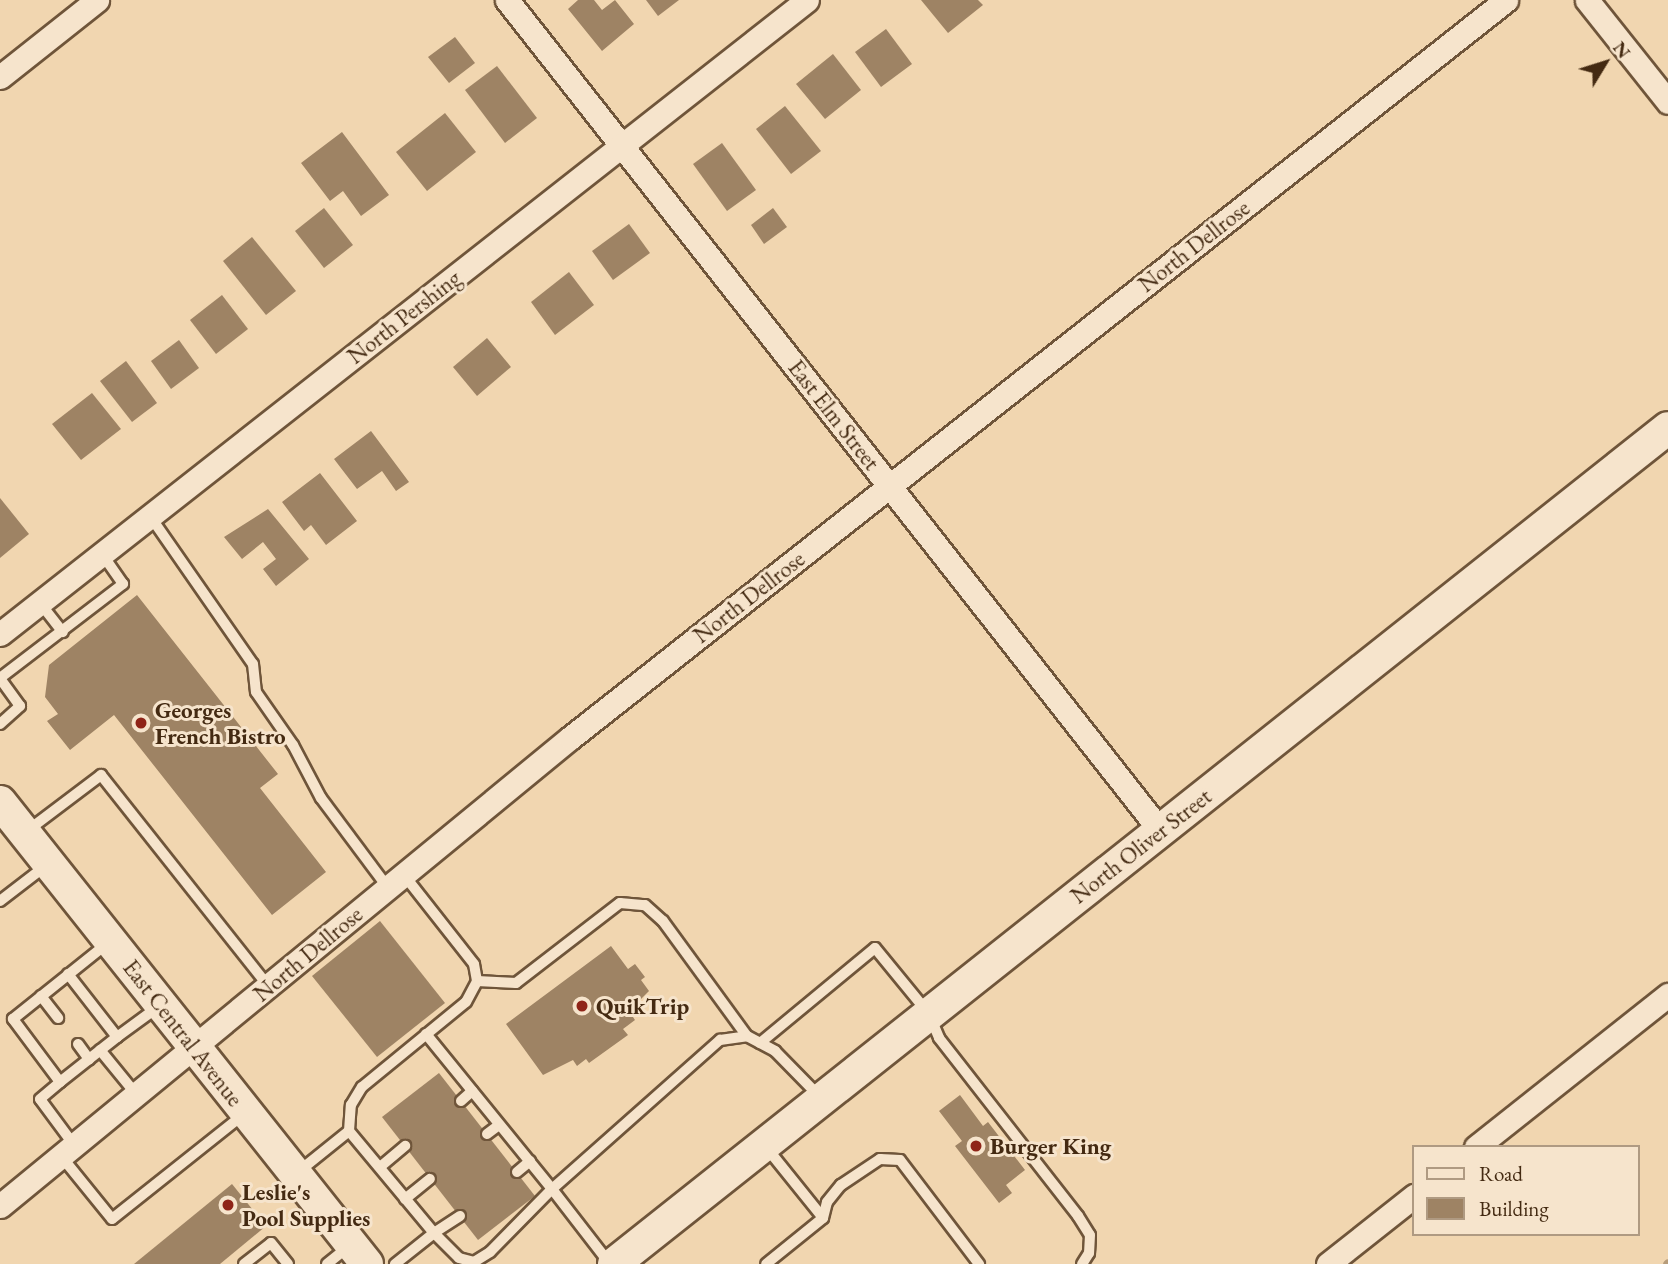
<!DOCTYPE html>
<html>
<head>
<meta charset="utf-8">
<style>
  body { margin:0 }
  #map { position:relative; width:1668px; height:1264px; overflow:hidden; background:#f1d6b0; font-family:"EB Garamond",serif }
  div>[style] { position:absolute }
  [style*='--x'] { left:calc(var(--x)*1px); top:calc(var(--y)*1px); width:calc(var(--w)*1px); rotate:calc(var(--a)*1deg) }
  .stream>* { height:9px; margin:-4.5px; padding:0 4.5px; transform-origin:4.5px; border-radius:4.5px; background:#b69c7a }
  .building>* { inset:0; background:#9e8364 }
  .roads { filter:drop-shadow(2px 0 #6f553a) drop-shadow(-2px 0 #6f553a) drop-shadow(0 2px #6f553a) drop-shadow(0 -2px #6f553a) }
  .service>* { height:10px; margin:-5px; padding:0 5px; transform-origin:5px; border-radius:5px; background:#f6e4cc }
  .minor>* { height:23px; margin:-11.5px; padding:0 11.5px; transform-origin:11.5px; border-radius:11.5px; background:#f6e4cc }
  .secondary>* { height:32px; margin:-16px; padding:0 16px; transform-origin:16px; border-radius:16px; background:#f6e4cc }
  .dots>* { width:19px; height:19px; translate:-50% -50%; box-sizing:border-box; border:4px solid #f6e4cc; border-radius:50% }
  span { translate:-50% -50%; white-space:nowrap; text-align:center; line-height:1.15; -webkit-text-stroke:6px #f6e4cc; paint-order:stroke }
  .street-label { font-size:23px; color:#442a12 }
  .poi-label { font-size:23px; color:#442a12; font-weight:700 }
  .left { translate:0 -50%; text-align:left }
  .legend { position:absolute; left:1412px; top:1145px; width:228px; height:91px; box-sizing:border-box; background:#f6e4cc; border:2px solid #af9a82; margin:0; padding:9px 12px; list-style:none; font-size:21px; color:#442a12 }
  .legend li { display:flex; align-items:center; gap:14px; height:35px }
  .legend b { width:35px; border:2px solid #af9a82 }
  .north { position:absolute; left:1570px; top:28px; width:70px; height:70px; -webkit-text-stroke:5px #f6e4cc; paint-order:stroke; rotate:52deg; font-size:19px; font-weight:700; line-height:28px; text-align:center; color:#442a12 }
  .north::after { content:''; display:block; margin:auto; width:24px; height:32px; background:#442a12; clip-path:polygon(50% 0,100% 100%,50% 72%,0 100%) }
</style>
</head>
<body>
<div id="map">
  <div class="stream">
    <i style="--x:1667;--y:1264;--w:1;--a:-45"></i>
  </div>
  <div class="building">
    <i style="clip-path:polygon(578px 0,594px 0,602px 10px,615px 0,634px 24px,602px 51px,568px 9px)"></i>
    <i style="clip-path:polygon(646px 0,679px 0,658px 16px)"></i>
    <i style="clip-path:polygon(921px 0,978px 0,983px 5px,948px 33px)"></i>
    <i style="clip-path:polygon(886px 29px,912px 64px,881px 87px,855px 52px)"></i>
    <i style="clip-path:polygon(455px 37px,475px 63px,449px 83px,428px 57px)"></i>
    <i style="clip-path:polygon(833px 54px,861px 90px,825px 119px,796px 84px)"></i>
    <i style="clip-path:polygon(497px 66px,537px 118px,505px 143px,465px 90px)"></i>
    <i style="clip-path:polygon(785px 106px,821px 151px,791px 174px,756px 129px)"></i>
    <i style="clip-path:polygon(445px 113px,476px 152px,427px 191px,396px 152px)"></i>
    <i style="clip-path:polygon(342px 132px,389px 195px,361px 216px,343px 191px,330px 201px,301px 163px)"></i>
    <i style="clip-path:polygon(722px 143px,756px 190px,727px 211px,693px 164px)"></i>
    <i style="clip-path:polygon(324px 208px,353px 245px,324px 268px,295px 231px)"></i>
    <i style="clip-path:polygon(773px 208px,787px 227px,764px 244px,751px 225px)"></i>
    <i style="clip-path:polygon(629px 224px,650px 253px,613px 280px,592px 251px)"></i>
    <i style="clip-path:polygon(252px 237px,296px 291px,266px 315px,223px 261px)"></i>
    <i style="clip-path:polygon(569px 272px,594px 305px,555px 335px,531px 302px)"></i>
    <i style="clip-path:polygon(222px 295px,248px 329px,216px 354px,190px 320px)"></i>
    <i style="clip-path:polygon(487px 338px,511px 367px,477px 396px,453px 367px)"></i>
    <i style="clip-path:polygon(179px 340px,199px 368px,171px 389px,151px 361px)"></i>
    <i style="clip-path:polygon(126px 361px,157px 403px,132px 422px,100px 381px)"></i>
    <i style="clip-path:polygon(92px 393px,121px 429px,81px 460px,52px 424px)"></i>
    <i style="clip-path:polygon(371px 431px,409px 482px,396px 491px,382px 471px,357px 489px,334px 459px)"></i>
    <i style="clip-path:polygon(320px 473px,357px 521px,326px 545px,311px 525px,304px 531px,282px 502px)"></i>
    <i style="clip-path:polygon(0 498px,29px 534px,0 558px)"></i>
    <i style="clip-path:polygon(268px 509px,309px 559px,276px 586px,263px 569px,276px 559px,263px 542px,242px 559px,224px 537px)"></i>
    <i style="clip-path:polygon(137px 595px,278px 774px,260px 788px,326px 872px,272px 915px,114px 715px,70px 750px,47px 721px,58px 714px,45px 697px,49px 665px)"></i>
    <i style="clip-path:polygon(380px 921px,445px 1003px,377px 1057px,312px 976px)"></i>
    <i style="clip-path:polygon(611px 946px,628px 969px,635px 964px,645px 977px,641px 980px,649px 991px,629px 1011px,635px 1020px,623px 1029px,628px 1035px,589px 1063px,586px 1059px,577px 1066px,573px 1060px,543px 1075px,506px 1024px)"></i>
    <i style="clip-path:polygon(439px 1073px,535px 1196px,478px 1240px,382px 1117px)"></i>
    <i style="clip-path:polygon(960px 1095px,983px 1126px,988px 1122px,1025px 1170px,1006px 1185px,1012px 1193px,999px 1203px,955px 1146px,962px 1141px,939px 1111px)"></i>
    <i style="clip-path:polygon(232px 1184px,266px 1226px,220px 1264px,134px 1264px)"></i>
  </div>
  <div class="roads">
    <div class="service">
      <i style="--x:150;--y:516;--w:180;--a:55.2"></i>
      <i style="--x:253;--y:664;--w:28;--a:84"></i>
      <i style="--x:256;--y:692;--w:65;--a:55.1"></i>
      <i style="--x:293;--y:745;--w:60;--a:62.2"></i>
      <i style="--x:321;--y:798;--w:112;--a:53.3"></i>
      <i style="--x:40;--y:603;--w:37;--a:52"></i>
      <i style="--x:0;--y:678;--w:155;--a:-37.4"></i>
      <i style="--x:123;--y:584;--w:37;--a:-125"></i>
      <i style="--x:0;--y:724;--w:27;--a:-42"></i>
      <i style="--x:20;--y:706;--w:31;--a:-126"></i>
      <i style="--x:27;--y:831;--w:93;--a:-37.1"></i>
      <i style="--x:101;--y:775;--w:269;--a:51.6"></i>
      <i style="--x:0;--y:901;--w:59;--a:-37.5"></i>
      <i style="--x:68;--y:974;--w:80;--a:52.1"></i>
      <i style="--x:117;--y:1037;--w:51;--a:-36.2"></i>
      <i style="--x:477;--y:981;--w:39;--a:3"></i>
      <i style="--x:516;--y:983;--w:131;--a:-37.6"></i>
      <i style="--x:620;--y:903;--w:25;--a:5"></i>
      <i style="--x:645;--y:905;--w:24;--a:42"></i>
      <i style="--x:663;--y:921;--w:142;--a:53.9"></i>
      <i style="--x:41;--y:996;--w:28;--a:52"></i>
      <i style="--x:426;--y:1034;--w:200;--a:50.9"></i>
      <i style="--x:552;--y:1189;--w:225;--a:-41.6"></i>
      <i style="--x:720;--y:1040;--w:27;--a:-8"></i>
      <i style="--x:747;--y:1036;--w:32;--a:28"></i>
      <i style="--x:775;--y:1051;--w:64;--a:45.6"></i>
      <i style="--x:760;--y:1043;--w:149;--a:-39.6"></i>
      <i style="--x:875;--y:948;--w:85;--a:50.7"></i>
      <i style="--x:929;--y:1014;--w:26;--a:67"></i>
      <i style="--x:939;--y:1038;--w:226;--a:52"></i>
      <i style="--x:1078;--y:1216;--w:22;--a:58"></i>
      <i style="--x:1090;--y:1235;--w:18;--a:93"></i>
      <i style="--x:1089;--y:1253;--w:13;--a:122"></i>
      <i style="--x:78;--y:1044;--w:19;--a:54"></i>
      <i style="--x:100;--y:1050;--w:57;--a:50.7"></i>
      <i style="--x:60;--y:1082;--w:73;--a:-38.3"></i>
      <i style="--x:461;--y:1101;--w:15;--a:-42"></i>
      <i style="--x:349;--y:1131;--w:26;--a:-86"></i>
      <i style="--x:351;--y:1105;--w:21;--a:-59"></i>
      <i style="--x:362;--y:1087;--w:134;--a:-39.3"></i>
      <i style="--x:466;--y:1002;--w:24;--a:-62"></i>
      <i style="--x:477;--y:981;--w:17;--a:-100"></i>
      <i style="--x:474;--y:964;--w:113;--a:-128.2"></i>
      <i style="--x:487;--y:1134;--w:15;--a:-37"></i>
      <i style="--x:74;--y:1145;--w:57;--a:-126.5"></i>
      <i style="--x:40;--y:1099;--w:26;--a:-40"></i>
      <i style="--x:60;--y:1082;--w:79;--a:-126.7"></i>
      <i style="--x:13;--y:1019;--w:122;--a:-38.7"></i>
      <i style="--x:766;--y:1147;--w:91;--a:51.2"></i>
      <i style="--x:823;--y:1218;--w:73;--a:141.1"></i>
      <i style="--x:61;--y:1156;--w:81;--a:51"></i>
      <i style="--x:112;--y:1219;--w:169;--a:-38.5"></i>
      <i style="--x:380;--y:1167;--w:33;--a:-40"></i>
      <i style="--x:298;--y:1172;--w:65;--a:-38.8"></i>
      <i style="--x:349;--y:1131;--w:133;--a:50.2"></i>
      <i style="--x:434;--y:1233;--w:50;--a:141.5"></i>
      <i style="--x:517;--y:1172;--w:17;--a:-40"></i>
      <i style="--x:405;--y:1199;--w:32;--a:-39"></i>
      <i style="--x:460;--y:1216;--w:31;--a:147"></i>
      <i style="--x:434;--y:1233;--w:35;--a:45"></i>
      <i style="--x:459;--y:1258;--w:16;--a:15"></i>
      <i style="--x:474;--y:1262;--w:19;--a:-32"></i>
      <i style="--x:490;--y:1252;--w:88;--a:-45.5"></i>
      <i style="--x:552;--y:1189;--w:95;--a:52.3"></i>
      <i style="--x:823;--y:1218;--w:16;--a:-76"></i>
      <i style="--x:827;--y:1202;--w:22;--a:-51"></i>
      <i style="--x:841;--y:1185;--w:47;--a:-33.7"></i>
      <i style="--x:880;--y:1159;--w:20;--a:3"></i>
      <i style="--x:900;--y:1160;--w:131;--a:52.8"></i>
      <i style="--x:244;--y:1264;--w:34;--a:-38"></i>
      <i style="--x:271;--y:1243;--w:27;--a:51"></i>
      <i style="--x:327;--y:1264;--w:28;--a:-39"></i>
    </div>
    <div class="minor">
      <i style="--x:507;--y:0;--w:1056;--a:51.81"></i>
      <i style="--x:1587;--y:0;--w:130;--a:51.5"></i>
      <i style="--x:0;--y:77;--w:124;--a:-38.4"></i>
      <i style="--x:0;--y:634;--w:1026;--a:-38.15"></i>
      <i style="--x:1476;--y:1147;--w:245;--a:-38.4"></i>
      <i style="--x:0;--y:1206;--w:738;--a:-39.39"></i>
      <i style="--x:570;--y:738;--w:1192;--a:-38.25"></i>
      <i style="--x:1328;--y:1264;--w:110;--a:-38.3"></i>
    </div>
    <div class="secondary">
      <i style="--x:0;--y:802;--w:590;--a:51.54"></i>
      <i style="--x:614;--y:1264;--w:1345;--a:-38.42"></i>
    </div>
  </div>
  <div class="dots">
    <i style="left:141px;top:723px;background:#8f2418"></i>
    <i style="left:582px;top:1006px;background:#8f2418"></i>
    <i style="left:976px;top:1146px;background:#8f2418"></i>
    <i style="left:228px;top:1205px;background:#8f2418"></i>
  </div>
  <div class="street-label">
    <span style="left:1194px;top:246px;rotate:-38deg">North Dellrose</span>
    <span style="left:404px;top:317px;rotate:-38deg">North Pershing</span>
    <span style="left:834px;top:415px;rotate:52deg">East Elm Street</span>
    <span style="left:749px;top:597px;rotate:-38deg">North Dellrose</span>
    <span style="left:1141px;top:846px;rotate:-38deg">North Oliver Street</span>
    <span style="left:308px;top:954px;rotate:-40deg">North Dellrose</span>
    <span style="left:183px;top:1033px;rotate:52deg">East Central Avenue</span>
  </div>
  <div class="poi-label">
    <span class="left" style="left:155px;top:723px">Georges<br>French Bistro</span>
    <span class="left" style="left:596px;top:1006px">QuikTrip</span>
    <span class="left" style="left:990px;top:1146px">Burger King</span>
    <span class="left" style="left:242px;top:1205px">Leslie's<br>Pool Supplies</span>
  </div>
  <ul class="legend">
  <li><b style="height:9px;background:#f6e4cc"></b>Road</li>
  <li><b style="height:19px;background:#9e8364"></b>Building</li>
  </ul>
  <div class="north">N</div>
</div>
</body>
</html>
